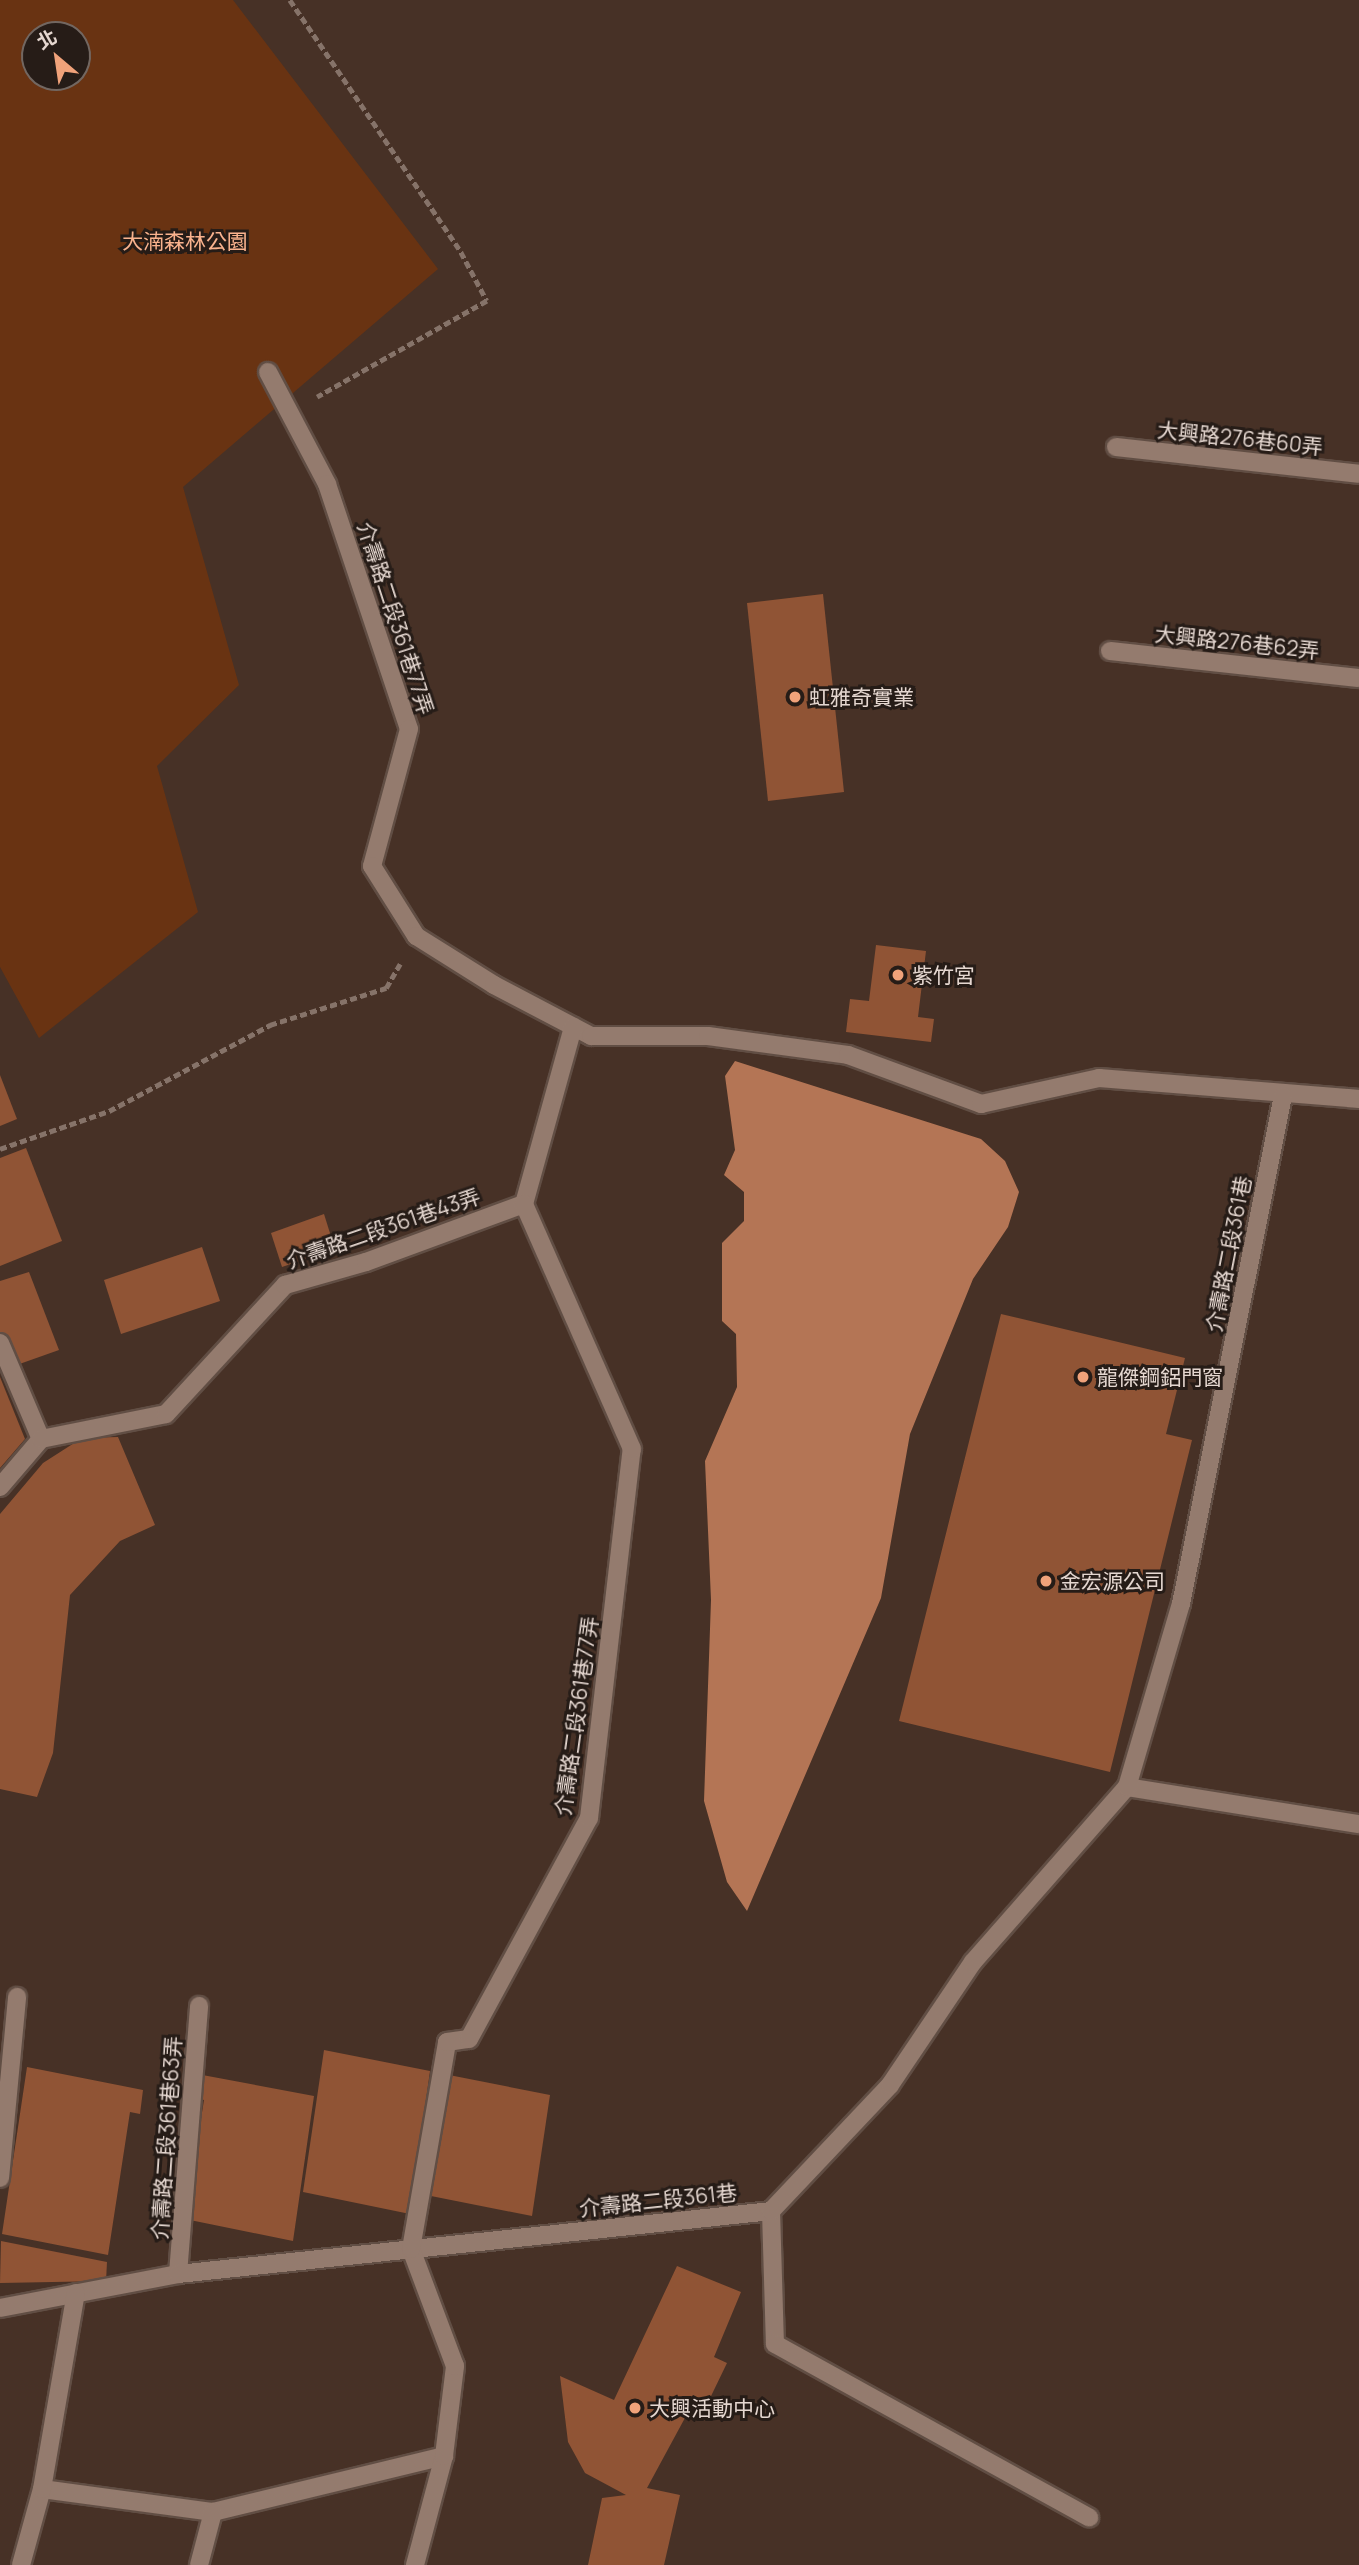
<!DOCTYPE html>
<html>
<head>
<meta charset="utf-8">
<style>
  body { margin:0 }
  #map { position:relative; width:1359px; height:2565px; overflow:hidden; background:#473126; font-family:Manrope,"Noto Sans TC",sans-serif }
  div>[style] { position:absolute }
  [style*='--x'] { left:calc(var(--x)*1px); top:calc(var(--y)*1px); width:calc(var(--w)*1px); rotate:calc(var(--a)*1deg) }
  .green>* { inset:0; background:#693312 }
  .water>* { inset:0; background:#b47555 }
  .building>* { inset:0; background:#905435 }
  .path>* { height:4.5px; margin-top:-2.25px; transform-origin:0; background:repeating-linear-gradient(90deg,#867369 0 7px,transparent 0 10.5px) }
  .roads { filter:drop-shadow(2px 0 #614e44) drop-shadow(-2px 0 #614e44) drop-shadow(0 2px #614e44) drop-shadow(0 -2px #614e44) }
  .minor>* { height:18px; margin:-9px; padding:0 9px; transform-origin:9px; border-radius:9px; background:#947b6e }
  .dots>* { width:19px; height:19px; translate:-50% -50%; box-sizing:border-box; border:4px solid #261c17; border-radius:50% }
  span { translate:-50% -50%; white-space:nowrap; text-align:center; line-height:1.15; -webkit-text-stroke:6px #261c17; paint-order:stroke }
  .park-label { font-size:21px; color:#fab38e }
  .street-label { font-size:21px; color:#e5d7d0 }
  .poi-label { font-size:21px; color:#e5d7d0 }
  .left { translate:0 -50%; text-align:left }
  .north { position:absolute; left:21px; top:21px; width:70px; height:70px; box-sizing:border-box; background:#261c17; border:2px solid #726761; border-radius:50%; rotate:331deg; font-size:19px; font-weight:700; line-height:28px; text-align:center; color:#e5d7d0 }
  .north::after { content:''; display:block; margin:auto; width:24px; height:32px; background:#f0a27a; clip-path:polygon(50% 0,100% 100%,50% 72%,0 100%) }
</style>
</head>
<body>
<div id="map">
  <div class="green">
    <i style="clip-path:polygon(evenodd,0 0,233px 0,438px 269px,183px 487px,239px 685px,157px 766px,198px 912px,39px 1038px,0 967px,0 0,35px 35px,77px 35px,77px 77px,35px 77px,35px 35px)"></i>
  </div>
  <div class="water">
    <i style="clip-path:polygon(735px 1061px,981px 1139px,1005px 1161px,1019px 1192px,1008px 1227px,973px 1279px,910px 1434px,881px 1598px,747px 1911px,727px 1882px,704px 1801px,711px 1600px,705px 1461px,737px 1387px,736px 1334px,722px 1321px,722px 1243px,744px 1221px,744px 1192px,724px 1175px,735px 1150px,725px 1076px)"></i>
  </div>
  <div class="building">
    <i style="clip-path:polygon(823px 594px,844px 792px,768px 801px,747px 603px)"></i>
    <i style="clip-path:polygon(876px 945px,926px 951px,918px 1017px,934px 1019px,931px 1042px,846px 1032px,850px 999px,869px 1001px)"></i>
    <i style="clip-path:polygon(0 1075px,17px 1119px,0 1126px)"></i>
    <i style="clip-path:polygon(26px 1148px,62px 1241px,0 1266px,0 1158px)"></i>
    <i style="clip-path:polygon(324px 1214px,335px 1249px,282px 1267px,271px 1233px)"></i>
    <i style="clip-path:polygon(202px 1247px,220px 1301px,121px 1334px,104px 1280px)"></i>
    <i style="clip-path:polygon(29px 1272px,59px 1350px,11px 1367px,0 1338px,0 1281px)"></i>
    <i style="clip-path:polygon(1001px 1314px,1185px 1358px,1166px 1434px,1192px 1440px,1110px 1772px,899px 1721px)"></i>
    <i style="clip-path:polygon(0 1377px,25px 1439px,0 1468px)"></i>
    <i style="clip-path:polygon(118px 1437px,155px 1525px,120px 1541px,70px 1595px,53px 1753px,37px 1797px,0 1789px,0 1514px,43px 1463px,82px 1438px)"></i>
    <i style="clip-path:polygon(324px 2050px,430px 2071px,410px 2214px,303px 2192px)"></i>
    <i style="clip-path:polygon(27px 2067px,143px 2090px,140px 2114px,130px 2112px,108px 2255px,2px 2234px)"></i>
    <i style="clip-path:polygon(197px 2074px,314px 2096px,293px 2241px,185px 2219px,204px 2100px,194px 2098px)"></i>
    <i style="clip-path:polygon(444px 2074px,550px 2095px,532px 2216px,426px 2195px)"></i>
    <i style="clip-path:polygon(1px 2241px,107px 2262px,106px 2281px,0 2283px)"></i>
    <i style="clip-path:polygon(677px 2266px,741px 2292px,714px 2357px,727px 2363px,699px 2421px,686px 2416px,647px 2488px,680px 2495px,664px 2565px,588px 2565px,602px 2498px,626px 2495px,585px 2473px,568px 2442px,560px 2376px,614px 2400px)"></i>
  </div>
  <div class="path">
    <i style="--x:290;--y:0;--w:305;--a:55.8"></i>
    <i style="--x:461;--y:252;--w:55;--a:62"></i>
    <i style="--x:487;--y:301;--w:195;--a:150.5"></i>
    <i style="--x:0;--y:1149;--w:115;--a:-19.2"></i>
    <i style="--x:109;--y:1111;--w:183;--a:-28.1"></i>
    <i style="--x:270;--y:1025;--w:122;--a:-17.7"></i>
    <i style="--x:386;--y:988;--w:28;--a:-60"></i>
  </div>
  <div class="roads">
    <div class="minor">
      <i style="--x:268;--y:372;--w:127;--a:62.2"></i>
      <i style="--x:327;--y:484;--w:258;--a:71.5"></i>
      <i style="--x:409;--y:729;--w:142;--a:105.1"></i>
      <i style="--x:372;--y:866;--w:83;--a:57.8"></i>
      <i style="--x:416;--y:936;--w:92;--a:32.1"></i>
      <i style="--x:494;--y:985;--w:110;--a:27.7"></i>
      <i style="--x:591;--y:1036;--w:117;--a:0"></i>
      <i style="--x:708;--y:1036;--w:141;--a:7.7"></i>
      <i style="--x:848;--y:1055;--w:142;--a:20.2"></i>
      <i style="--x:981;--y:1104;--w:121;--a:-12.4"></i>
      <i style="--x:1099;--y:1078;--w:261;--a:4.6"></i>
      <i style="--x:1116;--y:447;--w:244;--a:6.3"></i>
      <i style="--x:1110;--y:651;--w:250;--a:6.2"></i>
      <i style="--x:524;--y:1204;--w:184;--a:-74.5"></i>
      <i style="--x:0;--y:1343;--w:104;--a:66.9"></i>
      <i style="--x:0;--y:1487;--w:63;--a:-49.5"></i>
      <i style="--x:41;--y:1439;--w:127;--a:-11.3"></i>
      <i style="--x:166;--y:1414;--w:176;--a:-47.3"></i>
      <i style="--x:285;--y:1285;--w:84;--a:-15.9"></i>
      <i style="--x:366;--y:1262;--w:168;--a:-20.2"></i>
      <i style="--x:1127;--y:1787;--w:235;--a:9.1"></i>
      <i style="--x:0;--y:2178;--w:182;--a:-84.6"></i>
      <i style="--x:771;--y:2211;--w:133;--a:88.3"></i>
      <i style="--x:775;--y:2344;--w:359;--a:28.9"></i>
      <i style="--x:178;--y:2274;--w:269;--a:-85.5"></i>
      <i style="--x:0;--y:2308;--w:181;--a:-10.8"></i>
      <i style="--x:178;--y:2274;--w:596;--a:-6.06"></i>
      <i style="--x:771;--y:2211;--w:173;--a:-46.6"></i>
      <i style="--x:890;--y:2085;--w:148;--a:-56"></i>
      <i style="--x:973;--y:1962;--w:233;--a:-48.7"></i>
      <i style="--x:1127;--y:1787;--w:191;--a:-73.6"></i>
      <i style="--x:1181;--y:1604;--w:518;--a:-78.65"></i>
      <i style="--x:42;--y:2489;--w:173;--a:7.7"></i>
      <i style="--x:213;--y:2512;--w:238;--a:-13.6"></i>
      <i style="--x:21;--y:2565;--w:79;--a:-74.6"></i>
      <i style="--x:42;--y:2489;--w:199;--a:-80.2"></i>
      <i style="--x:199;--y:2565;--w:55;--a:-75.2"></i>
      <i style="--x:415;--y:2565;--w:113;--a:-75.1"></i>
      <i style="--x:444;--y:2456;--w:91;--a:-83"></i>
      <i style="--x:455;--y:2366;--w:125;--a:-110.6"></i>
      <i style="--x:411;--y:2249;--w:210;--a:-80.1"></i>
      <i style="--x:447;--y:2042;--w:22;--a:-8"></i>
      <i style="--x:469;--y:2039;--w:251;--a:-61.5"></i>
      <i style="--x:589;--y:1818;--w:371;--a:-83.4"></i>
      <i style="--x:632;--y:1449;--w:268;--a:-113.8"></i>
    </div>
  </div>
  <div class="dots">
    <i style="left:795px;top:697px;background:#f0a27a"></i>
    <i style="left:898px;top:975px;background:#f0a27a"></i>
    <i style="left:1083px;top:1377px;background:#f0a27a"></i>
    <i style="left:1046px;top:1581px;background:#f0a27a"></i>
    <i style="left:635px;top:2408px;background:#f0a27a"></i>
  </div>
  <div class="park-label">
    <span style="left:185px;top:241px">大湳森林公園</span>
  </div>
  <div class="street-label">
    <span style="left:1240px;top:438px;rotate:6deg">大興路276巷60弄</span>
    <span style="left:396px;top:618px;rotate:72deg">介壽路二段361巷77弄</span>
    <span style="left:1237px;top:642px;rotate:6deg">大興路276巷62弄</span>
    <span style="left:383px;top:1228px;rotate:-19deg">介壽路二段361巷43弄</span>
    <span style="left:1228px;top:1254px;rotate:-79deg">介壽路二段361巷</span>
    <span style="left:576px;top:1716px;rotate:-82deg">介壽路二段361巷77弄</span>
    <span style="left:166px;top:2138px;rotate:-86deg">介壽路二段361巷63弄</span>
    <span style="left:658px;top:2200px;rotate:-6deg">介壽路二段361巷</span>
  </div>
  <div class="poi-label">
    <span class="left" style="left:809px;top:697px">虹雅奇實業</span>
    <span class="left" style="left:912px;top:975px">紫竹宮</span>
    <span class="left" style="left:1097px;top:1377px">龍傑鋼鋁門窗</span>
    <span class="left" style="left:1060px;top:1581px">金宏源公司</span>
    <span class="left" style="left:649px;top:2408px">大興活動中心</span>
  </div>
  <div class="north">北</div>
</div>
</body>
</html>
